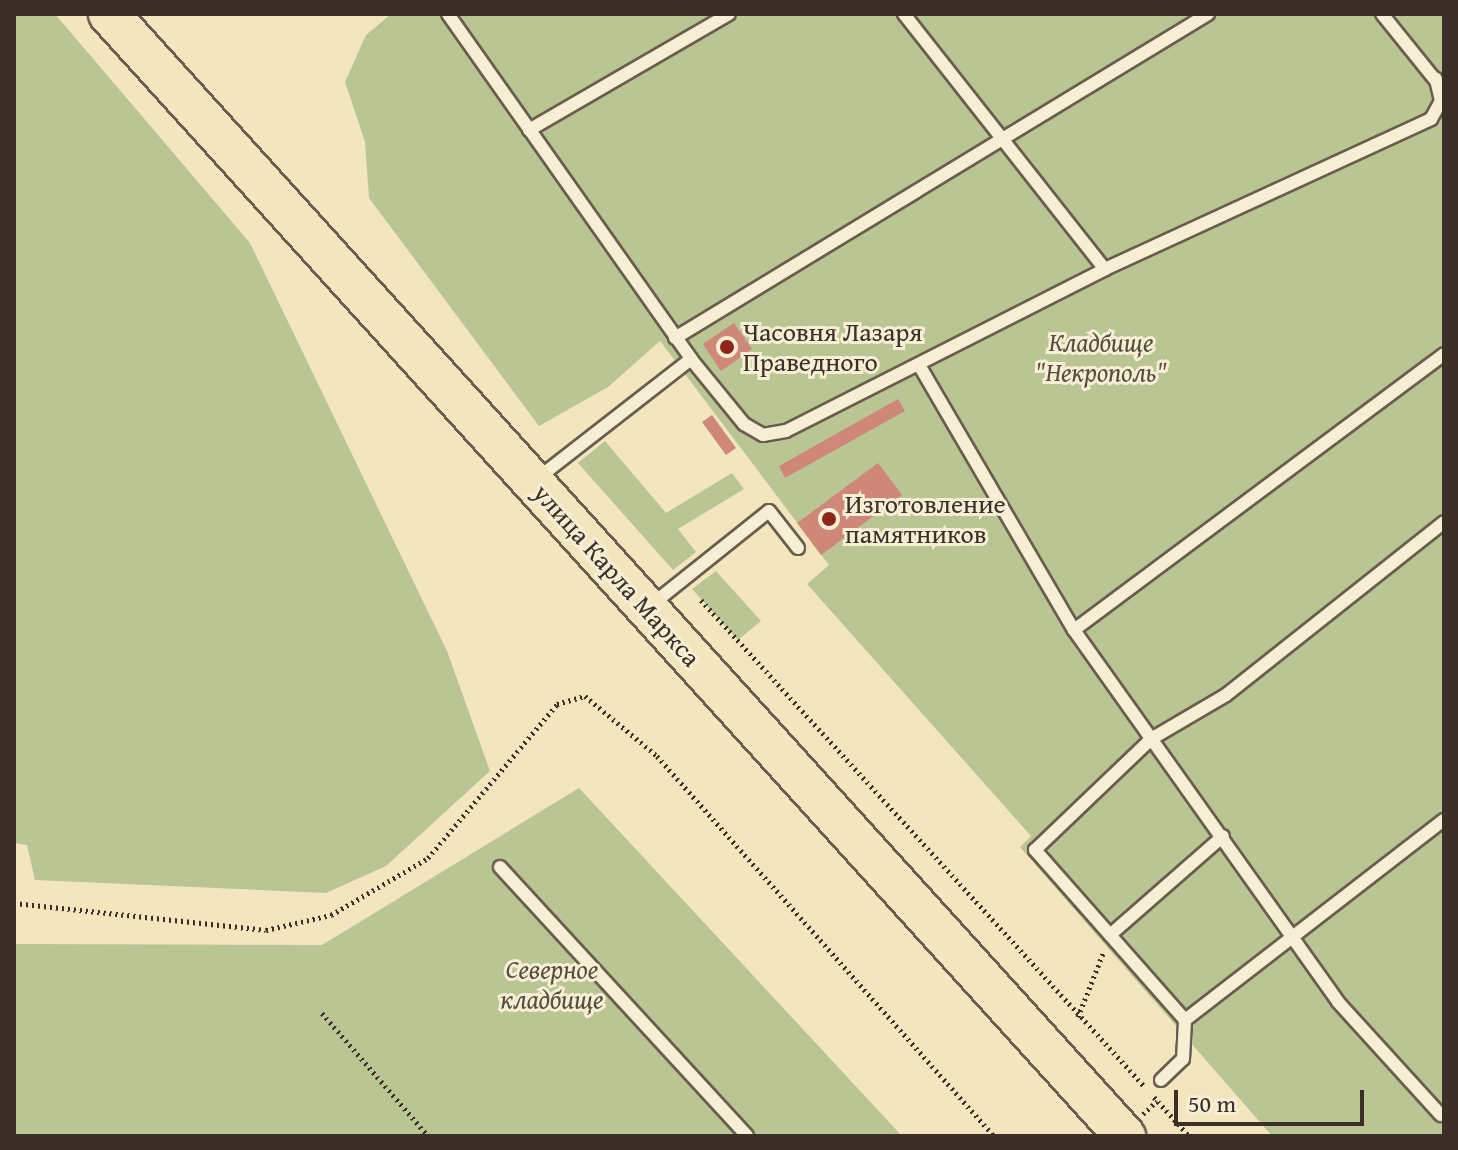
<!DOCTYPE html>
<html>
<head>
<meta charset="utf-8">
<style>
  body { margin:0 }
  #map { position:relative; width:1458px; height:1150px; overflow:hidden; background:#f3e6be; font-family:"Gentium Book Plus",serif }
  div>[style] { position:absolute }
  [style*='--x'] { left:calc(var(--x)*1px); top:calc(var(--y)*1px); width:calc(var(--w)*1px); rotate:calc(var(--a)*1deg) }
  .green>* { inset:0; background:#b9c693 }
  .building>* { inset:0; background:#cf8779 }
  .path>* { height:5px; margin-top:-2.5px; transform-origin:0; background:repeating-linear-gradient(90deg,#3c2f28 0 2px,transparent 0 6px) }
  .roads { filter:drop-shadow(2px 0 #6a5d4e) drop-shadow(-2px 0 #6a5d4e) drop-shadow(0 2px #6a5d4e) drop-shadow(0 -2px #6a5d4e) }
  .service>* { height:12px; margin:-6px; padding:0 6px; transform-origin:6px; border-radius:6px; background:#f7efd5 }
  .primary>* { height:40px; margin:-20px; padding:0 20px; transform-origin:20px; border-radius:20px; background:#f3e6be }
  .dots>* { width:22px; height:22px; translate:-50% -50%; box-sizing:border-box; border:4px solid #f7efd5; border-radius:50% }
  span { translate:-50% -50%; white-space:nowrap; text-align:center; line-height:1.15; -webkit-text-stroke:6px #f7efd5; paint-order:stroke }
  .poi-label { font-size:26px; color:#3c2f28 }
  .left { translate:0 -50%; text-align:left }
  .park-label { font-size:26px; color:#554d3d; font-style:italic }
  .street-label { font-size:26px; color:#3c2f28 }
  .frame { position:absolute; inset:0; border:16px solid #3c2f28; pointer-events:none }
  .scale { position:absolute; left:1174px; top:1090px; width:190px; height:36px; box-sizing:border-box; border:4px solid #3c2f28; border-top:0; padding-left:10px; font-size:24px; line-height:28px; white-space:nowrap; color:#3c2f28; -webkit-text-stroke:6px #f7efd5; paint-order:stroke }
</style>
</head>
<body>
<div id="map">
  <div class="green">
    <i style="clip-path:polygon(14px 14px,55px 14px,250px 243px,447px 651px,490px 771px,386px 866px,326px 893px,35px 880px,27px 845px,14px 843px)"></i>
    <i style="clip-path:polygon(391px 14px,1444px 14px,1444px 1136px,1272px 1136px,1020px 847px,1031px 836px,807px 584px,829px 565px,660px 341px,608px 387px,539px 426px,369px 198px,365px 142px,345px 82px,366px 35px)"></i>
    <i style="clip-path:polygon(605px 441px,666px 513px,732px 473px,744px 489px,678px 529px,696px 552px,673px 570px,578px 463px)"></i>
    <i style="clip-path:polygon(716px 571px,761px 621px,738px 640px,692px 589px)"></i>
    <i style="clip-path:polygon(579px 788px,902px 1136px,14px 1136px,14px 944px,322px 945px)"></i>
  </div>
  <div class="building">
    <i style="clip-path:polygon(734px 323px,752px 349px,721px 371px,703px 344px)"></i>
    <i style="clip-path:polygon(898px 399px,905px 411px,785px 478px,779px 466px)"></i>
    <i style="clip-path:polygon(712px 415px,736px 448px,726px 455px,702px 422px)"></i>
    <i style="clip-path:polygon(878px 463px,902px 495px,821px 555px,797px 523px)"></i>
  </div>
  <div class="path">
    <i style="--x:701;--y:600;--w:659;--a:47.64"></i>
    <i style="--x:14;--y:903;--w:253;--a:6.1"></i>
    <i style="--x:266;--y:930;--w:67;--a:-13"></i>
    <i style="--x:331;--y:915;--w:113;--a:-30.4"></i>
    <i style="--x:428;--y:858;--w:201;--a:-50"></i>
    <i style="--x:557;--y:704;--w:29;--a:-16"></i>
    <i style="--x:585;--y:696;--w:94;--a:39.8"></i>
    <i style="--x:657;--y:756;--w:508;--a:48.43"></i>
    <i style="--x:322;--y:1013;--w:162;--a:49.2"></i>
    <i style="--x:1078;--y:1017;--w:71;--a:-68.5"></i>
    <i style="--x:1154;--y:1097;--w:52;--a:48.1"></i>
    <i style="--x:1143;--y:1114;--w:19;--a:-43"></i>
  </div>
  <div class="roads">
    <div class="service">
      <i style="--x:448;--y:14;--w:422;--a:54.8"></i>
      <i style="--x:691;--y:359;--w:84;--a:50.8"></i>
      <i style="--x:744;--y:424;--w:22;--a:30"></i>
      <i style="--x:763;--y:435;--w:23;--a:-10"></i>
      <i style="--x:786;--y:431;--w:358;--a:-26.9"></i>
      <i style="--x:1105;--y:269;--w:359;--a:-24.7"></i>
      <i style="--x:1431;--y:119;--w:21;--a:-61"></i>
      <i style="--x:1441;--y:101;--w:23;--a:-103"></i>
      <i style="--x:904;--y:14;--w:325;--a:51.8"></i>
      <i style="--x:1382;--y:14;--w:92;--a:51.1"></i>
      <i style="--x:529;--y:130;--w:231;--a:-30.1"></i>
      <i style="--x:675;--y:338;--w:624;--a:-31.29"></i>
      <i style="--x:919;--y:365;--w:307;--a:59.7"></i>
      <i style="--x:1074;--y:630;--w:456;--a:54.6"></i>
      <i style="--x:1338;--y:1002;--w:153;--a:47.7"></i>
      <i style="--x:538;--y:478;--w:194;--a:-37.9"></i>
      <i style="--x:650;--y:606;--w:152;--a:-38.6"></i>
      <i style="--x:769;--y:511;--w:47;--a:51.9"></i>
      <i style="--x:1074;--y:630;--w:462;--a:-36.7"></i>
      <i style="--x:500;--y:867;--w:365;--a:47.4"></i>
      <i style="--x:1110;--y:935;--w:150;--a:-41.2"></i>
      <i style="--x:1185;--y:1020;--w:227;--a:-131.4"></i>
      <i style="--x:1035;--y:850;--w:161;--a:-43.7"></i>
      <i style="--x:1151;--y:739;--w:87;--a:-30.4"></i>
      <i style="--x:1226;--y:695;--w:278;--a:-38.4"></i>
      <i style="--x:1161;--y:1080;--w:30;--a:-44"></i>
      <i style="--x:1183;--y:1059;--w:39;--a:-87"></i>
      <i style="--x:1185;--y:1020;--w:327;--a:-37.7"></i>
    </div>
    <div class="primary">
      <i style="--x:109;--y:14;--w:1514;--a:47.84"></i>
    </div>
  </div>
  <div class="dots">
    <i style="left:727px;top:347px;background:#8f2418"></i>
    <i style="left:829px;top:519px;background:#8f2418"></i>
  </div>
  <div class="poi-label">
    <span class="left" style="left:743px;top:347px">Часовня Лазаря<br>Праведного</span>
    <span class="left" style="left:845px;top:519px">Изготовление<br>памятников</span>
  </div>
  <div class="park-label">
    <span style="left:1101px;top:357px">Кладбище<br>"Некрополь"</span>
    <span style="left:552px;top:984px">Северное<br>кладбище</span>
  </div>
  <div class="street-label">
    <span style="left:617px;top:575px;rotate:48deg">улица Карла Маркса</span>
  </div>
  <div class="frame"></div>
  <div class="scale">50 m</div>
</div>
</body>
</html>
